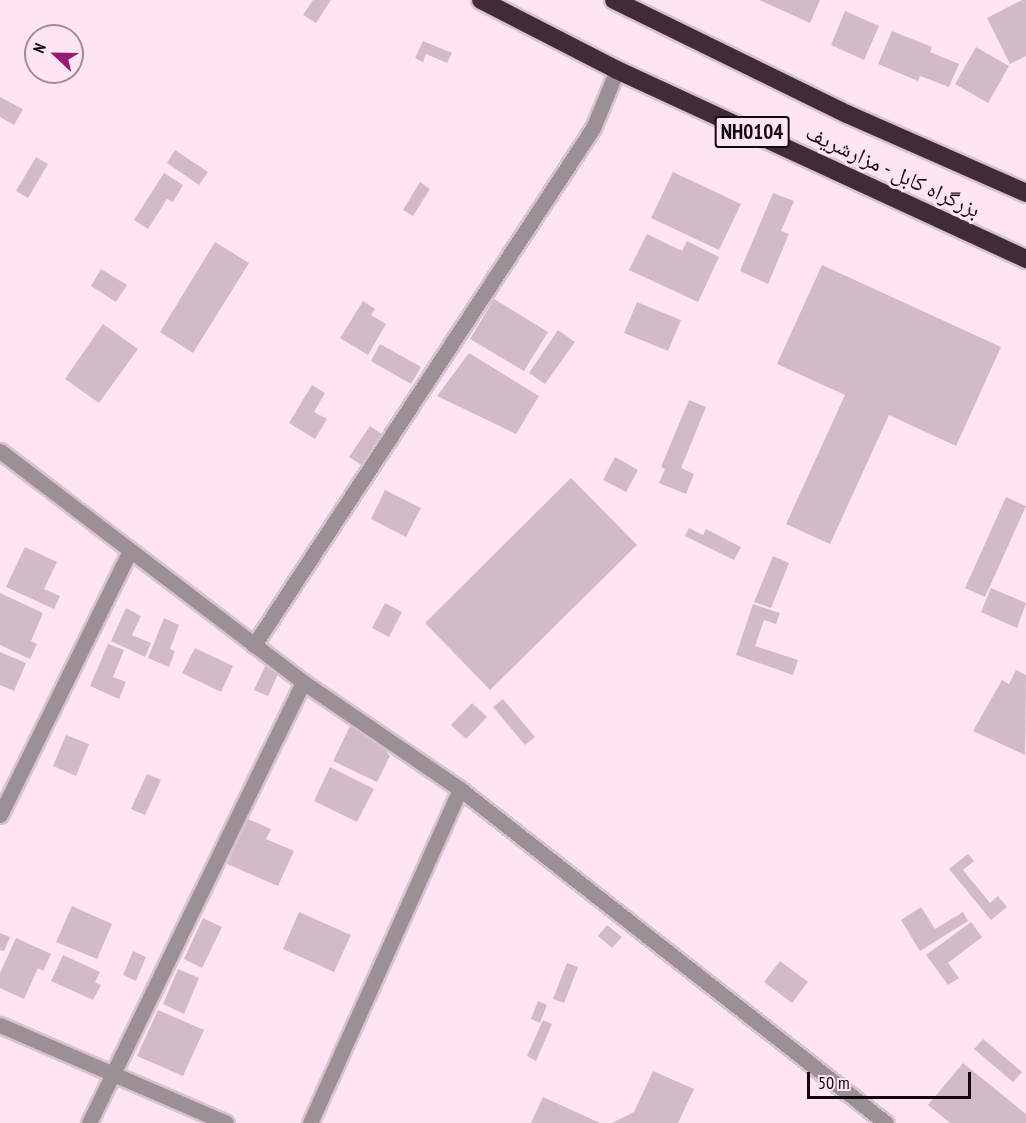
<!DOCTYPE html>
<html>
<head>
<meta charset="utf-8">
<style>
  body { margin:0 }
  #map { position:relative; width:1026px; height:1123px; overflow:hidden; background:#ffe5f4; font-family:"PT Sans Narrow","Noto Naskh Arabic",sans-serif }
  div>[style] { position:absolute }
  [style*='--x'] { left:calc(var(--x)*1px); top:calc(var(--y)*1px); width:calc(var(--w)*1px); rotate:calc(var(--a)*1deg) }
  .building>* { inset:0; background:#d3bac9 }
  .roads { filter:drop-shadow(2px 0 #d9c2cf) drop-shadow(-2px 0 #d9c2cf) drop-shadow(0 2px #d9c2cf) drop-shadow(0 -2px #d9c2cf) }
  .street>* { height:15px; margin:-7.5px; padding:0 7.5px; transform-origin:7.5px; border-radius:7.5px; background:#9b9096 }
  .highway>* { height:18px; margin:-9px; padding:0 9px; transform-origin:9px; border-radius:9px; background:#3f2c38 }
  span { translate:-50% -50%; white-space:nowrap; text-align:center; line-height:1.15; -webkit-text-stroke:6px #ffe5f4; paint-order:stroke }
  .shield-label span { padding:2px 4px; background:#ffe5f4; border:2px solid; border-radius:4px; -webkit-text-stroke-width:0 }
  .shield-label { font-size:21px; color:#11090e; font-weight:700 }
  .street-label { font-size:22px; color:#11090e }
  .north { position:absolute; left:24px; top:24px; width:60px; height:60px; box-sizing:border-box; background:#ffe5f4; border:2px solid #a08d98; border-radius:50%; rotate:292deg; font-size:16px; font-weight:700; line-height:24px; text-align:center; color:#11090e }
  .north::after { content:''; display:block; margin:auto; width:21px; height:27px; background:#951a75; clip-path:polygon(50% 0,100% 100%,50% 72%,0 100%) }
  .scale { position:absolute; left:807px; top:1072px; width:164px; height:27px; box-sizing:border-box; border:3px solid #11090e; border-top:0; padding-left:8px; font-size:18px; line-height:21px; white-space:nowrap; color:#11090e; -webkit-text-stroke:4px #ffe5f4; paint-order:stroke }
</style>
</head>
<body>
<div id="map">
  <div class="building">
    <i style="clip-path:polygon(313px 0,331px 0,316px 23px,303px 15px)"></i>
    <i style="clip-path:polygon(759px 0,820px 0,810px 23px)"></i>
    <i style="clip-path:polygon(1022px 0,1026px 0,1026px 56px,1010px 64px,987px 18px)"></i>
    <i style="clip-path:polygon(845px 11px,879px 26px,864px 60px,831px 45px)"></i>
    <i style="clip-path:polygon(892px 31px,932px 47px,930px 52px,959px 64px,949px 87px,920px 76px,918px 81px,878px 64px)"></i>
    <i style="clip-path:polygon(423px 41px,452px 53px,447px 63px,426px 54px,423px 62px,415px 58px)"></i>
    <i style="clip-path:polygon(976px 47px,1009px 66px,988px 103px,955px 84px)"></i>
    <i style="clip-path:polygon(0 97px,23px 109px,14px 125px,0 117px)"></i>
    <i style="clip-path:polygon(175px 150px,208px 172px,199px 185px,167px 163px)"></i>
    <i style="clip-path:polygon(36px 157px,48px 164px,28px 198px,16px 191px)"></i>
    <i style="clip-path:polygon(673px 172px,741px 204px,719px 250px,651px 218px)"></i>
    <i style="clip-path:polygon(164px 173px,183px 185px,173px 202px,167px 199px,148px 229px,134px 220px)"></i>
    <i style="clip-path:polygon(420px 182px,430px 189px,413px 216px,403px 210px)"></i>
    <i style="clip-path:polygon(773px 193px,794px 201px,781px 231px,789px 234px,768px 284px,740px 271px)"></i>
    <i style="clip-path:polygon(647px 234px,682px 251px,687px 241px,719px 257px,698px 302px,629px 270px)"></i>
    <i style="clip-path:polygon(215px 242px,249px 263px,193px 353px,160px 332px)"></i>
    <i style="clip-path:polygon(822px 265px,1001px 347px,956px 446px,889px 415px,830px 544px,786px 524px,845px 395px,777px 364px)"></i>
    <i style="clip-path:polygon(101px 269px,127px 285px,116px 302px,91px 286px)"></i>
    <i style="clip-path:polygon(494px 299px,548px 332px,524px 371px,470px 339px)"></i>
    <i style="clip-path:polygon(363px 301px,375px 309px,371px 315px,386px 324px,368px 355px,340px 338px)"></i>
    <i style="clip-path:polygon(637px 302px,681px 320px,668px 351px,624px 333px)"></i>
    <i style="clip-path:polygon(103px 324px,138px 349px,99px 403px,65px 379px)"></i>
    <i style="clip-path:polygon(558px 330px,575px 342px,545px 384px,529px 373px)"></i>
    <i style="clip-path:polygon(380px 344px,421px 367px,411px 384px,371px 361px)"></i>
    <i style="clip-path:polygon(469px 353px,539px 396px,516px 434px,437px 396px)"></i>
    <i style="clip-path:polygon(312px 385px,325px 393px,314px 412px,327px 419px,315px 439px,289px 423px)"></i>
    <i style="clip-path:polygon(689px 400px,706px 407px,681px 468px,694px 474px,686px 494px,659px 483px,665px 469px,661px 467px)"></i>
    <i style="clip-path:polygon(370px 426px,383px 435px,363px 466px,349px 457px)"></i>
    <i style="clip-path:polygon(615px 457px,638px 470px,626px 492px,603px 480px)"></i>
    <i style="clip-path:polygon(571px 478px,637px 545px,490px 690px,425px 623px)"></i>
    <i style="clip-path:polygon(385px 490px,421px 508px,406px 537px,371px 519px)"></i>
    <i style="clip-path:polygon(1006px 497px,1026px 506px,985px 597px,965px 588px)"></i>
    <i style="clip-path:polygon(689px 528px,703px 535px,706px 529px,741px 547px,734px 560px,685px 536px)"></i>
    <i style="clip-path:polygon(25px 547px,57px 562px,44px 589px,60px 596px,54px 609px,6px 587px)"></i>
    <i style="clip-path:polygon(773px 556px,789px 563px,771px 608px,754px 602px)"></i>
    <i style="clip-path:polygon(991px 588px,1026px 603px,1017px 628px,981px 612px)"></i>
    <i style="clip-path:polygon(0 593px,43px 613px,31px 641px,37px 644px,30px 659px,0 645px)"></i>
    <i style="clip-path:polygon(385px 603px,402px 612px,389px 637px,372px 628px)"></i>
    <i style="clip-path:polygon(753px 604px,780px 613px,776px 624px,764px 620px,755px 646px,798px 660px,793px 675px,736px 655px)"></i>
    <i style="clip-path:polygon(126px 608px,141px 616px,132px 635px,151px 643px,145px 657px,111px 641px)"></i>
    <i style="clip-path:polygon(164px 618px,179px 625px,170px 649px,175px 651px,169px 667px,148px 658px)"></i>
    <i style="clip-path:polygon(108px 644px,124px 650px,113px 677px,126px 682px,119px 699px,90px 686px)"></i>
    <i style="clip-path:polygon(195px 648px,233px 666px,221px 692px,182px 673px)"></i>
    <i style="clip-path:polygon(0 652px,26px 663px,14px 691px,0 685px)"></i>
    <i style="clip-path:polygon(266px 664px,280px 670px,268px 696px,254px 690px)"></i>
    <i style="clip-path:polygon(1016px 670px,1026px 675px,1025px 755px,973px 731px,1002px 680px,1009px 684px)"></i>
    <i style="clip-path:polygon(503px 699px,535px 737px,525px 745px,493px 707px)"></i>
    <i style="clip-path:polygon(472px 703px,487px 717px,466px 739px,451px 725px)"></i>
    <i style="clip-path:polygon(351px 724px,371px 734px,390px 756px,377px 782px,333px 761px)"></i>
    <i style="clip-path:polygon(66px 735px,89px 744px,76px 776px,53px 766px)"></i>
    <i style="clip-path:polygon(330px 767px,374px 789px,357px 822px,314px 801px)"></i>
    <i style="clip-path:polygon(147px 774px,161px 780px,145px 815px,131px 809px)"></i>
    <i style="clip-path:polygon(248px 819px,271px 829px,266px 839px,294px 851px,278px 886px,227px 864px)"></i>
    <i style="clip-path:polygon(968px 854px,974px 861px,963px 870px,990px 903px,998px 896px,1007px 907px,991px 920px,949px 869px)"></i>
    <i style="clip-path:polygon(72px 906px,112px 924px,97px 959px,56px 942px)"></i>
    <i style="clip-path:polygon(921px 907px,935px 929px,963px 912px,968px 921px,920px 951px,901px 920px)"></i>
    <i style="clip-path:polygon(299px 912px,351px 935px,334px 972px,283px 949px)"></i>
    <i style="clip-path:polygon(203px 918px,222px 927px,202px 968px,184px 959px)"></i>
    <i style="clip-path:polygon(971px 922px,982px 937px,948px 963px,959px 978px,948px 985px,926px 955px)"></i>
    <i style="clip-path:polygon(607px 925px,622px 937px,612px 948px,598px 936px)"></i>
    <i style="clip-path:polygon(0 933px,10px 937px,4px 951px,0 950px)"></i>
    <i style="clip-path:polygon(16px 938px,51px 954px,43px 971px,38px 968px,24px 999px,0 988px,0 973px)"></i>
    <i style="clip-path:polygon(133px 951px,146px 957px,136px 981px,123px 975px)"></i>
    <i style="clip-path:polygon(63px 955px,100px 972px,95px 982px,101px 985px,93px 1000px,51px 981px)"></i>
    <i style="clip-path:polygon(780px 961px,808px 982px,792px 1003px,764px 982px)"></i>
    <i style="clip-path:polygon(567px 963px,578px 967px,564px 1003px,553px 999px)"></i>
    <i style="clip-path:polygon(178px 969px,199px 978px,184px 1014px,163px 1004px)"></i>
    <i style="clip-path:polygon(538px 1001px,547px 1005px,540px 1023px,531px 1019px)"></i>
    <i style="clip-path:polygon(158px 1010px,204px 1030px,183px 1076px,137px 1056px)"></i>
    <i style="clip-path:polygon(543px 1020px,552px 1024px,536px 1061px,527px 1056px)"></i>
    <i style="clip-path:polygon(983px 1039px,1022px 1072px,1013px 1082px,974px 1049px)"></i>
    <i style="clip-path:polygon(963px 1063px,1026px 1114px,1026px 1123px,950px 1123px,928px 1105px)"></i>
    <i style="clip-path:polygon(653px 1071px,694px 1089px,678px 1123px,612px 1123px,634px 1112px)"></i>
    <i style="clip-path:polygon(543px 1097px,600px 1123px,531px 1123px)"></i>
  </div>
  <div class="roads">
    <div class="street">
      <i style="--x:0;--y:451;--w:381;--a:37.3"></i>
      <i style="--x:303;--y:682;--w:190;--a:34.3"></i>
      <i style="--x:460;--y:789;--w:541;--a:38.1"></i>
      <i style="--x:254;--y:645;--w:618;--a:-56.75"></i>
      <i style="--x:593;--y:128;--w:63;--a:-67.5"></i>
      <i style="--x:0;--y:815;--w:294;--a:-63.8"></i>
      <i style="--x:0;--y:1025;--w:246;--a:23.4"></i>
      <i style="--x:89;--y:1123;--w:490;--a:-64.1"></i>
      <i style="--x:310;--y:1123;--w:366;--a:-65.8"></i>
    </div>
    <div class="highway">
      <i style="--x:481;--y:0;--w:153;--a:27.2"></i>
      <i style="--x:617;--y:70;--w:451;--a:24.8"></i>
      <i style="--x:614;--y:0;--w:259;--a:26.1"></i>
      <i style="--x:847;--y:114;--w:196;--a:23.8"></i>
    </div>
  </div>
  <div class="shield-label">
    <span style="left:752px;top:132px">NH0104</span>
  </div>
  <div class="street-label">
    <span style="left:893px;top:171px;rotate:25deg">بزرگراه کابل - مزارشریف</span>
  </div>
  <div class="north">N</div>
  <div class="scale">50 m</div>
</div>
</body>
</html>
